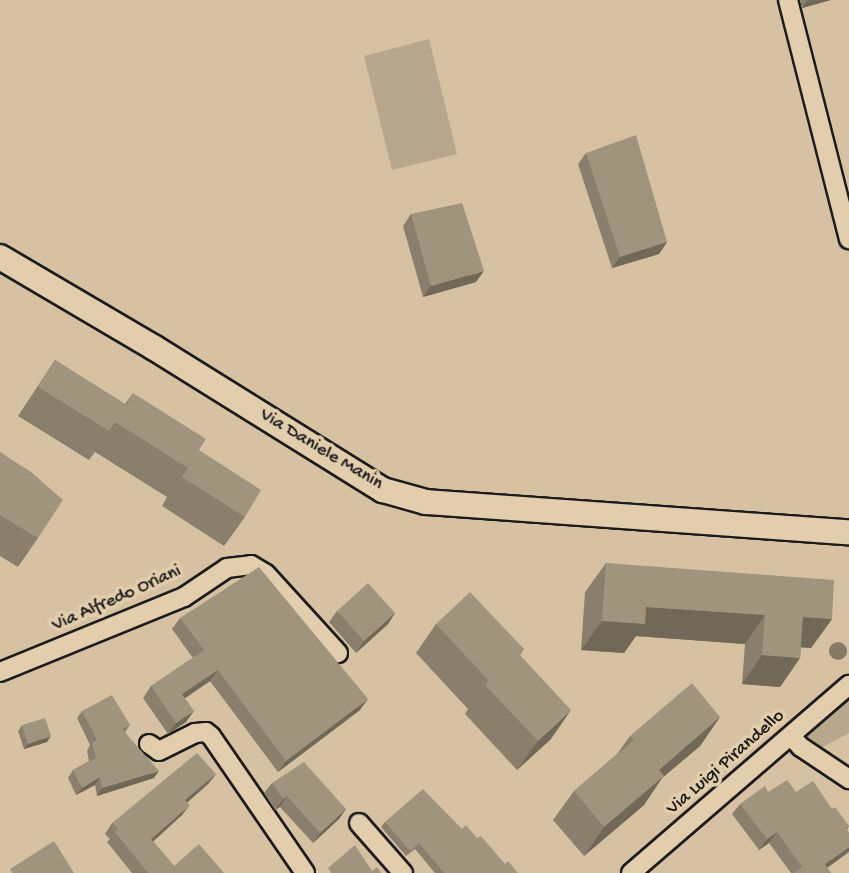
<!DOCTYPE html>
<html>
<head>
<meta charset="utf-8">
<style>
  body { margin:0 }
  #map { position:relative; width:849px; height:873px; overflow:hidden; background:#d6c2a3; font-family:"Gochi Hand",sans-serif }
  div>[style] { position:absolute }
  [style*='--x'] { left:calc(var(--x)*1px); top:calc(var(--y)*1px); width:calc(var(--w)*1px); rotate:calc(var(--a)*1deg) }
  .green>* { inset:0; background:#b7a78d }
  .roads { filter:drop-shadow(2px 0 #1c1c1c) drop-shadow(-2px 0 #1c1c1c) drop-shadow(0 2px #1c1c1c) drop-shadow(0 -2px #1c1c1c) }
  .minor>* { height:18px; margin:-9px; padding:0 9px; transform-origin:9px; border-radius:9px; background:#e2cdac }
  .secondary>* { height:24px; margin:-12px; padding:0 12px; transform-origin:12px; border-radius:12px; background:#e2cdac }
  .trees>* { width:18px; height:18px; margin:-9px; border-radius:50%; background:#857a68 }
  .wall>* { inset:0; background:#8a7f6c }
  .shaded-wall>* { inset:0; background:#716858 }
  .building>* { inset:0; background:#a1947e }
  span { translate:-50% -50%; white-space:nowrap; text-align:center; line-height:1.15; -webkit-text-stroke:7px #e2cdac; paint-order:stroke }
  .street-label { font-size:19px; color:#1c1c1c }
</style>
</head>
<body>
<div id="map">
  <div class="green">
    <i style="clip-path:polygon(429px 39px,457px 154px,392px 170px,364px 56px)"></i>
    <i style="clip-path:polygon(849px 699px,849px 733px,819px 749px,810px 744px,807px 735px)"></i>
  </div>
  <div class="roads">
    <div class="minor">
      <i style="--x:788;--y:0;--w:247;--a:75.7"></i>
      <i style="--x:0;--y:672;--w:199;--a:-22.2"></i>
      <i style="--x:184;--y:597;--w:52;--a:-34"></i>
      <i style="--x:227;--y:568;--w:24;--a:-7"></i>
      <i style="--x:251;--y:565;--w:17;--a:31"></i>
      <i style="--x:266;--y:574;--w:107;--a:47.7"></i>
      <i style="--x:791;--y:736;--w:15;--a:48"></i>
      <i style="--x:801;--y:747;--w:58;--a:33.7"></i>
      <i style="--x:149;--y:744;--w:12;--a:35"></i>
      <i style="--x:159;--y:751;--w:40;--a:-26.6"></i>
      <i style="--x:195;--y:733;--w:11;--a:-5"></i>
      <i style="--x:206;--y:732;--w:6;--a:39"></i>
      <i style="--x:211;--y:736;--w:166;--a:55.5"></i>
      <i style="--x:359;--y:823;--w:67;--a:48.7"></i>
      <i style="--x:631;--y:873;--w:288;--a:-40.8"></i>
    </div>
    <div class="secondary">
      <i style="--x:0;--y:257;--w:178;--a:30.5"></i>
      <i style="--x:153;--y:347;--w:271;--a:31.9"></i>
      <i style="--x:383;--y:490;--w:45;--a:15.6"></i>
      <i style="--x:426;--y:502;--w:424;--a:4.1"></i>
    </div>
  </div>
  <div class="trees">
    <i style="left:838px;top:651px"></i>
  </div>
  <div class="wall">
    <i style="clip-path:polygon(800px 0,831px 0,802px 8px)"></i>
    <i style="clip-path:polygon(586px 153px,667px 242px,659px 254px,612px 268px,578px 164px)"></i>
    <i style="clip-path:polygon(411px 214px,476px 282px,423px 297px,403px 226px)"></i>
    <i style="clip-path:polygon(55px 360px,125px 404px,133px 393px,245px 517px,224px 546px,162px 506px,167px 497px,95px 452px,89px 460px,18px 416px)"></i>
    <i style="clip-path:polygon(0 452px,38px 538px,18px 567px,0 556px)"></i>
    <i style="clip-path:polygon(606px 563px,832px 619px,811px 648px,801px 647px,800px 658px,780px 687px,742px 684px,745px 644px,636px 636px,624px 653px,581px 650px,585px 592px)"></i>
    <i style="clip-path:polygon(337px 611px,395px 613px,388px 624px,356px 653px,329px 622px)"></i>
    <i style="clip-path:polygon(180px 618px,360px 710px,278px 772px,210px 681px,185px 698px,186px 722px,168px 734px,143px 698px,151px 686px,193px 658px,172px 629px)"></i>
    <i style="clip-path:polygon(436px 624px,524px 649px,520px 655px,551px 739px,517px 770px,465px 714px,468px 709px,416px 653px)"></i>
    <i style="clip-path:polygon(82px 711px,130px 725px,125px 732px,154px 778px,97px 796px,95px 785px,76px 795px,68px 778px,73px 770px,89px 761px,87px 751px,90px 745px,77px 718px)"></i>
    <i style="clip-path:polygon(720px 717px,700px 746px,662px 778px,644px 805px,584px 856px,553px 820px,574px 791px,617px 754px,630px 736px)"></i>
    <i style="clip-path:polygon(22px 725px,47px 742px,24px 749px,18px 731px)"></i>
    <i style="clip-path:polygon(216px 774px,208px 784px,188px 802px,182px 815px,153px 841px,174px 866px,224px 873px,132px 873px,107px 842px,110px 839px,105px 834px,112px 823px)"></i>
    <i style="clip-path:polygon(272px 783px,346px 809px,339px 819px,313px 843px,280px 807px,275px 810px,264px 793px)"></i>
    <i style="clip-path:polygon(768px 792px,796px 792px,832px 809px,849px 826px,827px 868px,831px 873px,791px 873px,769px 843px,759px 850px,732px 814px,740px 804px)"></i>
    <i style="clip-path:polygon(385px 822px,462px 829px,477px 838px,505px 864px,518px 873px,435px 873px,415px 849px,406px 856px,381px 827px)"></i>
  </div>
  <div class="shaded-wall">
    <i style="clip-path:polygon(808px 0,831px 0,802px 8px)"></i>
    <i style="clip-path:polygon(667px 242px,659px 254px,612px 268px,620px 257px)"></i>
    <i style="clip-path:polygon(484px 271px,476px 282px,423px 297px,431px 286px)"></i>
    <i style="clip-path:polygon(646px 607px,765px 615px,745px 644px,636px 636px,624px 653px,581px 650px,602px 621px)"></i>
    <i style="clip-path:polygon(395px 613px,388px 624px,356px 653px,364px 641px)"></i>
    <i style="clip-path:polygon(803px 617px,832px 619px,811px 648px,782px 646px)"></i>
    <i style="clip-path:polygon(762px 655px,800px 658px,780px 687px,742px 684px)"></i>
    <i style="clip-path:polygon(218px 670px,210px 681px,175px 705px,182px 694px)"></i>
    <i style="clip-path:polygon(368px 699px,360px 710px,278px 772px,286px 761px)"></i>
    <i style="clip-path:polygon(571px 710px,551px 739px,517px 770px,538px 741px)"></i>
    <i style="clip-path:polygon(194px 711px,186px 722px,168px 734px,176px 723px)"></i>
    <i style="clip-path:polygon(720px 717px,700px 746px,662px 778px,644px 805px,584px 856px,604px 827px,659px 770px)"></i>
    <i style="clip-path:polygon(51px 736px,47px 742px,24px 749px,28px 744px)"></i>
    <i style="clip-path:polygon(159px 771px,154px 778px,97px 796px,102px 788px)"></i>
    <i style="clip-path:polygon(216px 774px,208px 784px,178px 810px,185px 800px)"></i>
    <i style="clip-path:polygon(100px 777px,95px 785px,76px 795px,82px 788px)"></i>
    <i style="clip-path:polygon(287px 796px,280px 807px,275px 810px,283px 799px)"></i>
    <i style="clip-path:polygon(190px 805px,182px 815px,144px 850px,151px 839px)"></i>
    <i style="clip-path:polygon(346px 809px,339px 819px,313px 843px,320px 833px)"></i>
    <i style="clip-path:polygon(777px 832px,769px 843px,759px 850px,767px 839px)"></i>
    <i style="clip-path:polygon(849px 847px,849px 852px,820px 873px,825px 864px)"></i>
  </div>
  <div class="building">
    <i style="clip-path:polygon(636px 135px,667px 242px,620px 257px,586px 153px)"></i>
    <i style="clip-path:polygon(462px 203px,484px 271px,431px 286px,411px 214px)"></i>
    <i style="clip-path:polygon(55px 360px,126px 405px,133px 393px,206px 439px,199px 450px,261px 490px,245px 517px,182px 477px,188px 468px,115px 422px,109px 431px,38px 387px)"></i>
    <i style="clip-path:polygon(0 452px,31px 472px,63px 500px,38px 538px,0 515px)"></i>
    <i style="clip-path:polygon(606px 563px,834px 580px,832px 619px,803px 617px,800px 658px,762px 655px,765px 615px,646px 607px,645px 624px,602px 621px)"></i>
    <i style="clip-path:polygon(259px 567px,368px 699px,286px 761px,218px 670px,182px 694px,194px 711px,176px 723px,151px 686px,204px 650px,180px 618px)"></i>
    <i style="clip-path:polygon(368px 583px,395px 613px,364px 641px,337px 611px)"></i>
    <i style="clip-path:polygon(470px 592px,524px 649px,519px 654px,571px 710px,538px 741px,485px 685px,489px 681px,436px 624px)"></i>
    <i style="clip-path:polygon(692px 683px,720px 717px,659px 770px,664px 776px,604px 827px,574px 791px,634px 740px,630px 736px)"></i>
    <i style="clip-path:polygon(112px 695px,130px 725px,122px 729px,159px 771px,102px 788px,100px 777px,82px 788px,73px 770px,96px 758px,92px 743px,97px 740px,82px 711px)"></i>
    <i style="clip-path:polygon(45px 718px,51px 736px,28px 744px,22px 725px)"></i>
    <i style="clip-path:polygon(197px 753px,216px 774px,185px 800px,190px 805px,151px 839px,174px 866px,199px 844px,224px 873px,148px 873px,115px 832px,118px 829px,112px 823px)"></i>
    <i style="clip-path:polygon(304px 762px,346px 809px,320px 833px,287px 796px,283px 799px,272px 783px)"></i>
    <i style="clip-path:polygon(787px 780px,796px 792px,813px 781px,832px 809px,835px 807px,849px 826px,846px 828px,849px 833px,849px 847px,825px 864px,831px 873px,794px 873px,802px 867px,777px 832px,767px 839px,740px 804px,765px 786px,768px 792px)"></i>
    <i style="clip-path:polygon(423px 789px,462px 829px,466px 825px,477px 838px,481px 836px,505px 864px,508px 861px,518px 873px,444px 873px,419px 843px,410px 851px,385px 822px)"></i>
    <i style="clip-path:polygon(54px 841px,74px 873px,12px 873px,10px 869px)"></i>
    <i style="clip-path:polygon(355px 845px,372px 871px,377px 867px,381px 873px,331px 873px,328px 868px)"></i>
  </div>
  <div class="street-label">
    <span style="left:321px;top:450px;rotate:31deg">Via Daniele Manin</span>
    <span style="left:117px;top:599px;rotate:-24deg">Via Alfredo Oriani</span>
    <span style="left:726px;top:763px;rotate:-41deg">Via Luigi Pirandello</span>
  </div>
</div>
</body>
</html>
